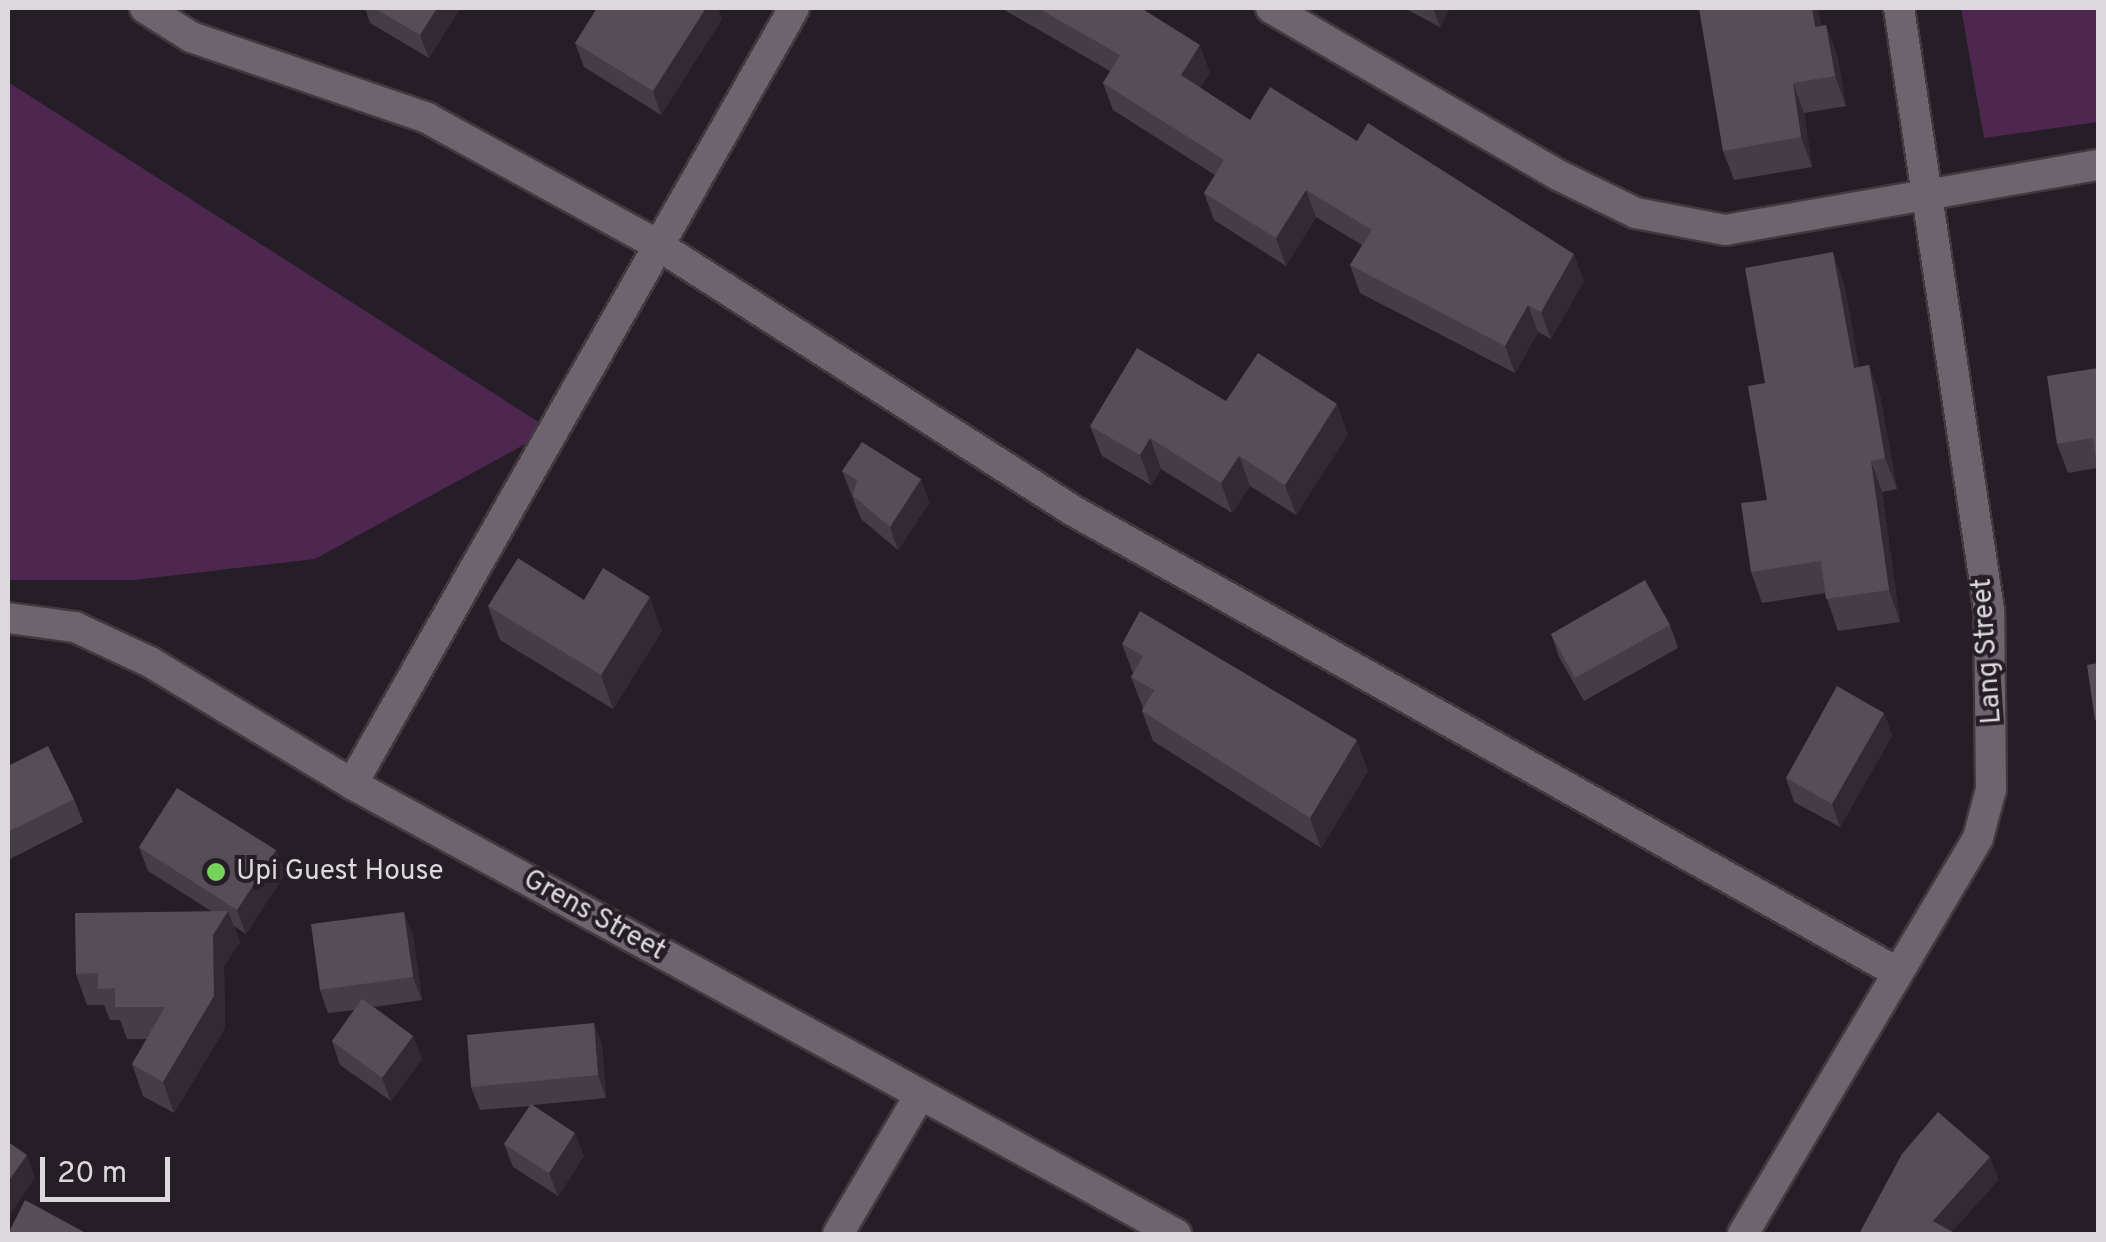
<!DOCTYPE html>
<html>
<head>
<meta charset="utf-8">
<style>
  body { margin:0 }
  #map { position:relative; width:2106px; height:1242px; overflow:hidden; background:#251e26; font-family:Overpass,sans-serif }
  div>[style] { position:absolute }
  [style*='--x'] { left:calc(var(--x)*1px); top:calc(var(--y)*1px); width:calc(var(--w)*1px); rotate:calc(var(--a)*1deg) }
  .green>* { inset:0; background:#4d2750 }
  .roads { filter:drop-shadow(2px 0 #403a40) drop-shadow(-2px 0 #403a40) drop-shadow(0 2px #403a40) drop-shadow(0 -2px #403a40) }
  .minor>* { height:30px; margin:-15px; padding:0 15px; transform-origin:15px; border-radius:15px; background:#6d646e }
  .wall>* { inset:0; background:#453d45 }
  .shaded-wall>* { inset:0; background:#322932 }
  .building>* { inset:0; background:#564d56 }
  .dots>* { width:28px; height:28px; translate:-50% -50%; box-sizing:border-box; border:5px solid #251e26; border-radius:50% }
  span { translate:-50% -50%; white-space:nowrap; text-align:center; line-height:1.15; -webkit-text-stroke:8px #251e26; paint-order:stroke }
  .street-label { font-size:28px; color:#ddd8dd }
  .poi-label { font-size:28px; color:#ddd8dd }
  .left { translate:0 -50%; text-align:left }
  .frame { position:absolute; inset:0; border:10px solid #ddd8dd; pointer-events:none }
  .scale { position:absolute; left:40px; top:1157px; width:130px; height:45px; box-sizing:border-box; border:5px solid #ddd8dd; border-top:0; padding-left:12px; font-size:30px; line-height:35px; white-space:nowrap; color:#ddd8dd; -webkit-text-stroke:8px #251e26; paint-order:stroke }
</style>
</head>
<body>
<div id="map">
  <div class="green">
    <i style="clip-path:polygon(1961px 8px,2098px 8px,2098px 122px,1984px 138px)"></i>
    <i style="clip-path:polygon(8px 82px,551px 430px,315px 559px,134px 580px,8px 580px)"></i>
  </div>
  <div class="roads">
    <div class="minor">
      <i style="--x:145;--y:8;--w:54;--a:32.2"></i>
      <i style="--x:191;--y:37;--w:250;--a:18.9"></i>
      <i style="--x:427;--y:118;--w:261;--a:28.8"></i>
      <i style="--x:656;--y:244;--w:492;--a:32.6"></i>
      <i style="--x:1070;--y:509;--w:946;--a:29.25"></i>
      <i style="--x:1271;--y:8;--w:334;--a:30.2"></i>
      <i style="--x:1560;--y:176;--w:85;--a:26"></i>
      <i style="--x:1636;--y:213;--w:91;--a:10.8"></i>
      <i style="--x:1725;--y:230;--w:379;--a:-9.9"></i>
      <i style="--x:8;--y:618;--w:68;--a:7.7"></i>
      <i style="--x:75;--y:627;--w:83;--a:25"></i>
      <i style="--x:150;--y:662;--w:236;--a:31.1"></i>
      <i style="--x:352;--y:784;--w:939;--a:28.64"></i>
      <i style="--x:352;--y:784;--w:893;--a:-60.33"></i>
      <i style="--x:838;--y:1234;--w:161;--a:-59.5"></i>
      <i style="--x:1743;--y:1234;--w:460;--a:-59.3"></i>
      <i style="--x:1978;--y:838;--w:51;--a:-75.1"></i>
      <i style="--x:1991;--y:789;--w:179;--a:-90.6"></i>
      <i style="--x:1989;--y:610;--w:609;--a:-98.5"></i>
    </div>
  </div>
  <div class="wall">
    <i style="clip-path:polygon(365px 8px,460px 8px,429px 58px,370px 23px)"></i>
    <i style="clip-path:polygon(1001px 8px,1141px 8px,1210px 73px,1200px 88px,1250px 120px,1584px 281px,1551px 339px,1538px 332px,1515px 373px,1360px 293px,1350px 265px,1362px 245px,1316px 217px,1286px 266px,1214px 220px,1204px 193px,1215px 175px,1113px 110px,1103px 83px,1110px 71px)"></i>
    <i style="clip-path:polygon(1404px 8px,1450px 8px,1440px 27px)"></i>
    <i style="clip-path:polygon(1699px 8px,1818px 8px,1821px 26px,1826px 25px,1837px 55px,1846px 106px,1804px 113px,1812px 167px,1734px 180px,1723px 151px)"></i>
    <i style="clip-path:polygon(644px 10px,722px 19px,661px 115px,584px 67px,575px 43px)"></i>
    <i style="clip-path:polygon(1844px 283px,1859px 367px,1869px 365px,1880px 396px,1897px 489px,1882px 492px,1900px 622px,1838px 631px,1825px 593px,1762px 603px,1751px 572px,1767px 500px,1765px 383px)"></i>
    <i style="clip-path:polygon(2098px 368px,2097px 468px,2068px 473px,2057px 444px)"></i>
    <i style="clip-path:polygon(1226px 401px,1348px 434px,1296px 515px,1250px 486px,1232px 513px,1161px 469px,1151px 485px,1102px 456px,1090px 426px)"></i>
    <i style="clip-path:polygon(842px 471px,921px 479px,929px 503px,898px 550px,861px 519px)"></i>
    <i style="clip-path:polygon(584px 600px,662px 631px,613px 709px,500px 640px,488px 606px)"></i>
    <i style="clip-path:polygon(1670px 625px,1678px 648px,1584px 701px,1559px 657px,1551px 634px)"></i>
    <i style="clip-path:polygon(1122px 644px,1368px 771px,1321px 848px,1153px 741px,1142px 711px,1143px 708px,1131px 677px,1133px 673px)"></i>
    <i style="clip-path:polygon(1884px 713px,1892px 736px,1840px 827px,1794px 802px,1786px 778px)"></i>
    <i style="clip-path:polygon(8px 766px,74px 799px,83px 822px,8px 860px)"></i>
    <i style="clip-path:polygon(139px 847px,276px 850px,285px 874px,246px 934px,234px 926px,240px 942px,224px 966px,225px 1028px,174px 1113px,143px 1096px,132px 1064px,147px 1039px,127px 1039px,120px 1020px,110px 1020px,104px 1005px,87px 1005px,76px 974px,211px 911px,148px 871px)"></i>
    <i style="clip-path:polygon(413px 935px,422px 1000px,374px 1007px,413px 1036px,422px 1059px,391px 1101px,340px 1065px,332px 1041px,354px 1010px,328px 1013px,320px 990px)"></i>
    <i style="clip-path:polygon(594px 1023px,602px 1046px,606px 1098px,533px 1105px,584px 1156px,558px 1196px,513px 1167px,504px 1144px,530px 1106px,480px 1110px,471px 1087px)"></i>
  </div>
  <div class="shaded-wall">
    <i style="clip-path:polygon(437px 8px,460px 8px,429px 58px,420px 35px)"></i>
    <i style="clip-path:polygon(706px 8px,718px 8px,722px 19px,661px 115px,653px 91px)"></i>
    <i style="clip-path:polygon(1433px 8px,1450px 8px,1440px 27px)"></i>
    <i style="clip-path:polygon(1812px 8px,1818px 8px,1826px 56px,1815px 27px)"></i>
    <i style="clip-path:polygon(1826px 25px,1837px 55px,1846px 106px,1835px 76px)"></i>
    <i style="clip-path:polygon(1200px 45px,1210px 73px,1191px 103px,1181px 75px)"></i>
    <i style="clip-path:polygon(1793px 83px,1804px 113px,1812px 167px,1801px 137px)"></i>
    <i style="clip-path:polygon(1306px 190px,1316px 217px,1286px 266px,1276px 238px)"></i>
    <i style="clip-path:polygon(1833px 252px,1844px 283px,1865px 399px,1854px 368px)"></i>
    <i style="clip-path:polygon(1574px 254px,1584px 281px,1551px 339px,1541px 312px)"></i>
    <i style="clip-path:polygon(1528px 305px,1538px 332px,1515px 373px,1505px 346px)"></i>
    <i style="clip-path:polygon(1869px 365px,1880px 396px,1897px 489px,1885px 458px)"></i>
    <i style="clip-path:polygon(1337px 404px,1348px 434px,1296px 515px,1285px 485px)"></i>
    <i style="clip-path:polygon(1150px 438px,1161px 469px,1151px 485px,1140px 455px)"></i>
    <i style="clip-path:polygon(1239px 456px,1250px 486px,1232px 513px,1221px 483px)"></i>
    <i style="clip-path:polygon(1871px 461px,1882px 492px,1900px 622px,1889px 590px)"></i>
    <i style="clip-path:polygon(921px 479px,929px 503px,898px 550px,890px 527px)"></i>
    <i style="clip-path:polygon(650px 597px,662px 631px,613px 709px,601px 675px)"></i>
    <i style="clip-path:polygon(1884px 713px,1892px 736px,1840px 827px,1832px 804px)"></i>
    <i style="clip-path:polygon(1357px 740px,1368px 771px,1321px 848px,1310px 818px)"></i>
    <i style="clip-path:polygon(276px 850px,285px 874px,246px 934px,237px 910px)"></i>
    <i style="clip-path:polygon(228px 911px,240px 942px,224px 966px,225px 1028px,174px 1113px,163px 1082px,213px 935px)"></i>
    <i style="clip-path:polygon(404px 912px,413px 935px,422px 1000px,413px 977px)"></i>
    <i style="clip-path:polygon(594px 1023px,602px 1046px,606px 1098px,598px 1075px)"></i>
    <i style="clip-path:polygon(413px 1036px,422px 1059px,391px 1101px,382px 1078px)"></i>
    <i style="clip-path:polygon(575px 1133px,584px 1156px,558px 1196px,549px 1173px)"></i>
    <i style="clip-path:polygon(27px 1155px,35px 1178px,8px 1218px,8px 1182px)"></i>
    <i style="clip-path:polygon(1990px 1157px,1999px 1180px,1950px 1234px,1933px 1221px)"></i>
  </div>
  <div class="building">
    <i style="clip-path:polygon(374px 8px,437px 8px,420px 35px)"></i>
    <i style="clip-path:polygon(597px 8px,640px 8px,644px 10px,646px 8px,706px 8px,653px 91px,575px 43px)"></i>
    <i style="clip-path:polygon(1038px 8px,1141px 8px,1200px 45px,1181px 75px,1250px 120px,1270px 87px,1357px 141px,1368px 123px,1574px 254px,1541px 312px,1528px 305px,1505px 346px,1350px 265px,1372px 230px,1306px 190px,1276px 238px,1204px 193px,1224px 160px,1103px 83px,1120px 55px)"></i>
    <i style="clip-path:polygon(1699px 8px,1812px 8px,1815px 27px,1826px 25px,1835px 76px,1793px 83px,1801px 137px,1723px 151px)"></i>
    <i style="clip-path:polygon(1833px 252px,1854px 368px,1869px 365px,1885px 458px,1871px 461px,1889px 590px,1826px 599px,1821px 561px,1751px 572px,1741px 503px,1767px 500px,1748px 386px,1765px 383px,1745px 268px)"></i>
    <i style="clip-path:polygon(1137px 348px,1226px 401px,1258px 353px,1337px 404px,1285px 485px,1239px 456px,1221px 483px,1150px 438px,1140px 455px,1090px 426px)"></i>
    <i style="clip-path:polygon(2098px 368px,2098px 475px,2093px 438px,2057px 444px,2047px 376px)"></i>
    <i style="clip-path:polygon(862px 442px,921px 479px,890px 527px,853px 496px,857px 480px,842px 471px)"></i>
    <i style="clip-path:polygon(518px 558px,584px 600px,603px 568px,650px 597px,601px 675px,488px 606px)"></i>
    <i style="clip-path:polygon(1645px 580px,1670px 625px,1575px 678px,1551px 634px)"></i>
    <i style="clip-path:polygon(1140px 611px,1357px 740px,1310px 818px,1142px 711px,1154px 690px,1131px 677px,1143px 656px,1122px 644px)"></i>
    <i style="clip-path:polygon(2098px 663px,2098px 719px,2095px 720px,2087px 665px)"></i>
    <i style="clip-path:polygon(1837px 686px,1884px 713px,1832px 804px,1786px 778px)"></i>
    <i style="clip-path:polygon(48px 746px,74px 799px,8px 832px,8px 766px)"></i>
    <i style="clip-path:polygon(177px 788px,276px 850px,237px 910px,139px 847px)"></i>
    <i style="clip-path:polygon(228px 911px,213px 935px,214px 996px,163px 1082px,132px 1064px,165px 1007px,115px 1007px,115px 988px,98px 989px,98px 973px,76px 974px,75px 913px)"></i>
    <i style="clip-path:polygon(404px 912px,413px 977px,320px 990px,311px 924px)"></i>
    <i style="clip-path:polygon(362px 999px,413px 1036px,382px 1078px,332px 1041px)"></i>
    <i style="clip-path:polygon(594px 1023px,598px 1075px,471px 1087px,467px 1035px)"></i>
    <i style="clip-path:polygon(531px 1104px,575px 1133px,549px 1173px,504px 1144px)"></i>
    <i style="clip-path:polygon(1938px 1112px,1990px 1157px,1933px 1221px,1956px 1234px,1859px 1234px,1902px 1154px)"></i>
    <i style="clip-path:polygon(8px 1142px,27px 1155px,8px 1182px)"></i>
    <i style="clip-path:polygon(25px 1200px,84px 1232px,83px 1234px,8px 1234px)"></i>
  </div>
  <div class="dots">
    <i style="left:216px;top:872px;background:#75d25b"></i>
  </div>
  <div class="street-label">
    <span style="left:1988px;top:651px;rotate:-94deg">Lang Street</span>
    <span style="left:594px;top:916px;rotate:29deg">Grens Street</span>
  </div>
  <div class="poi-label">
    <span class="left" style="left:236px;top:872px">Upi Guest House</span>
  </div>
  <div class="frame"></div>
  <div class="scale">20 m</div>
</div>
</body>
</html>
